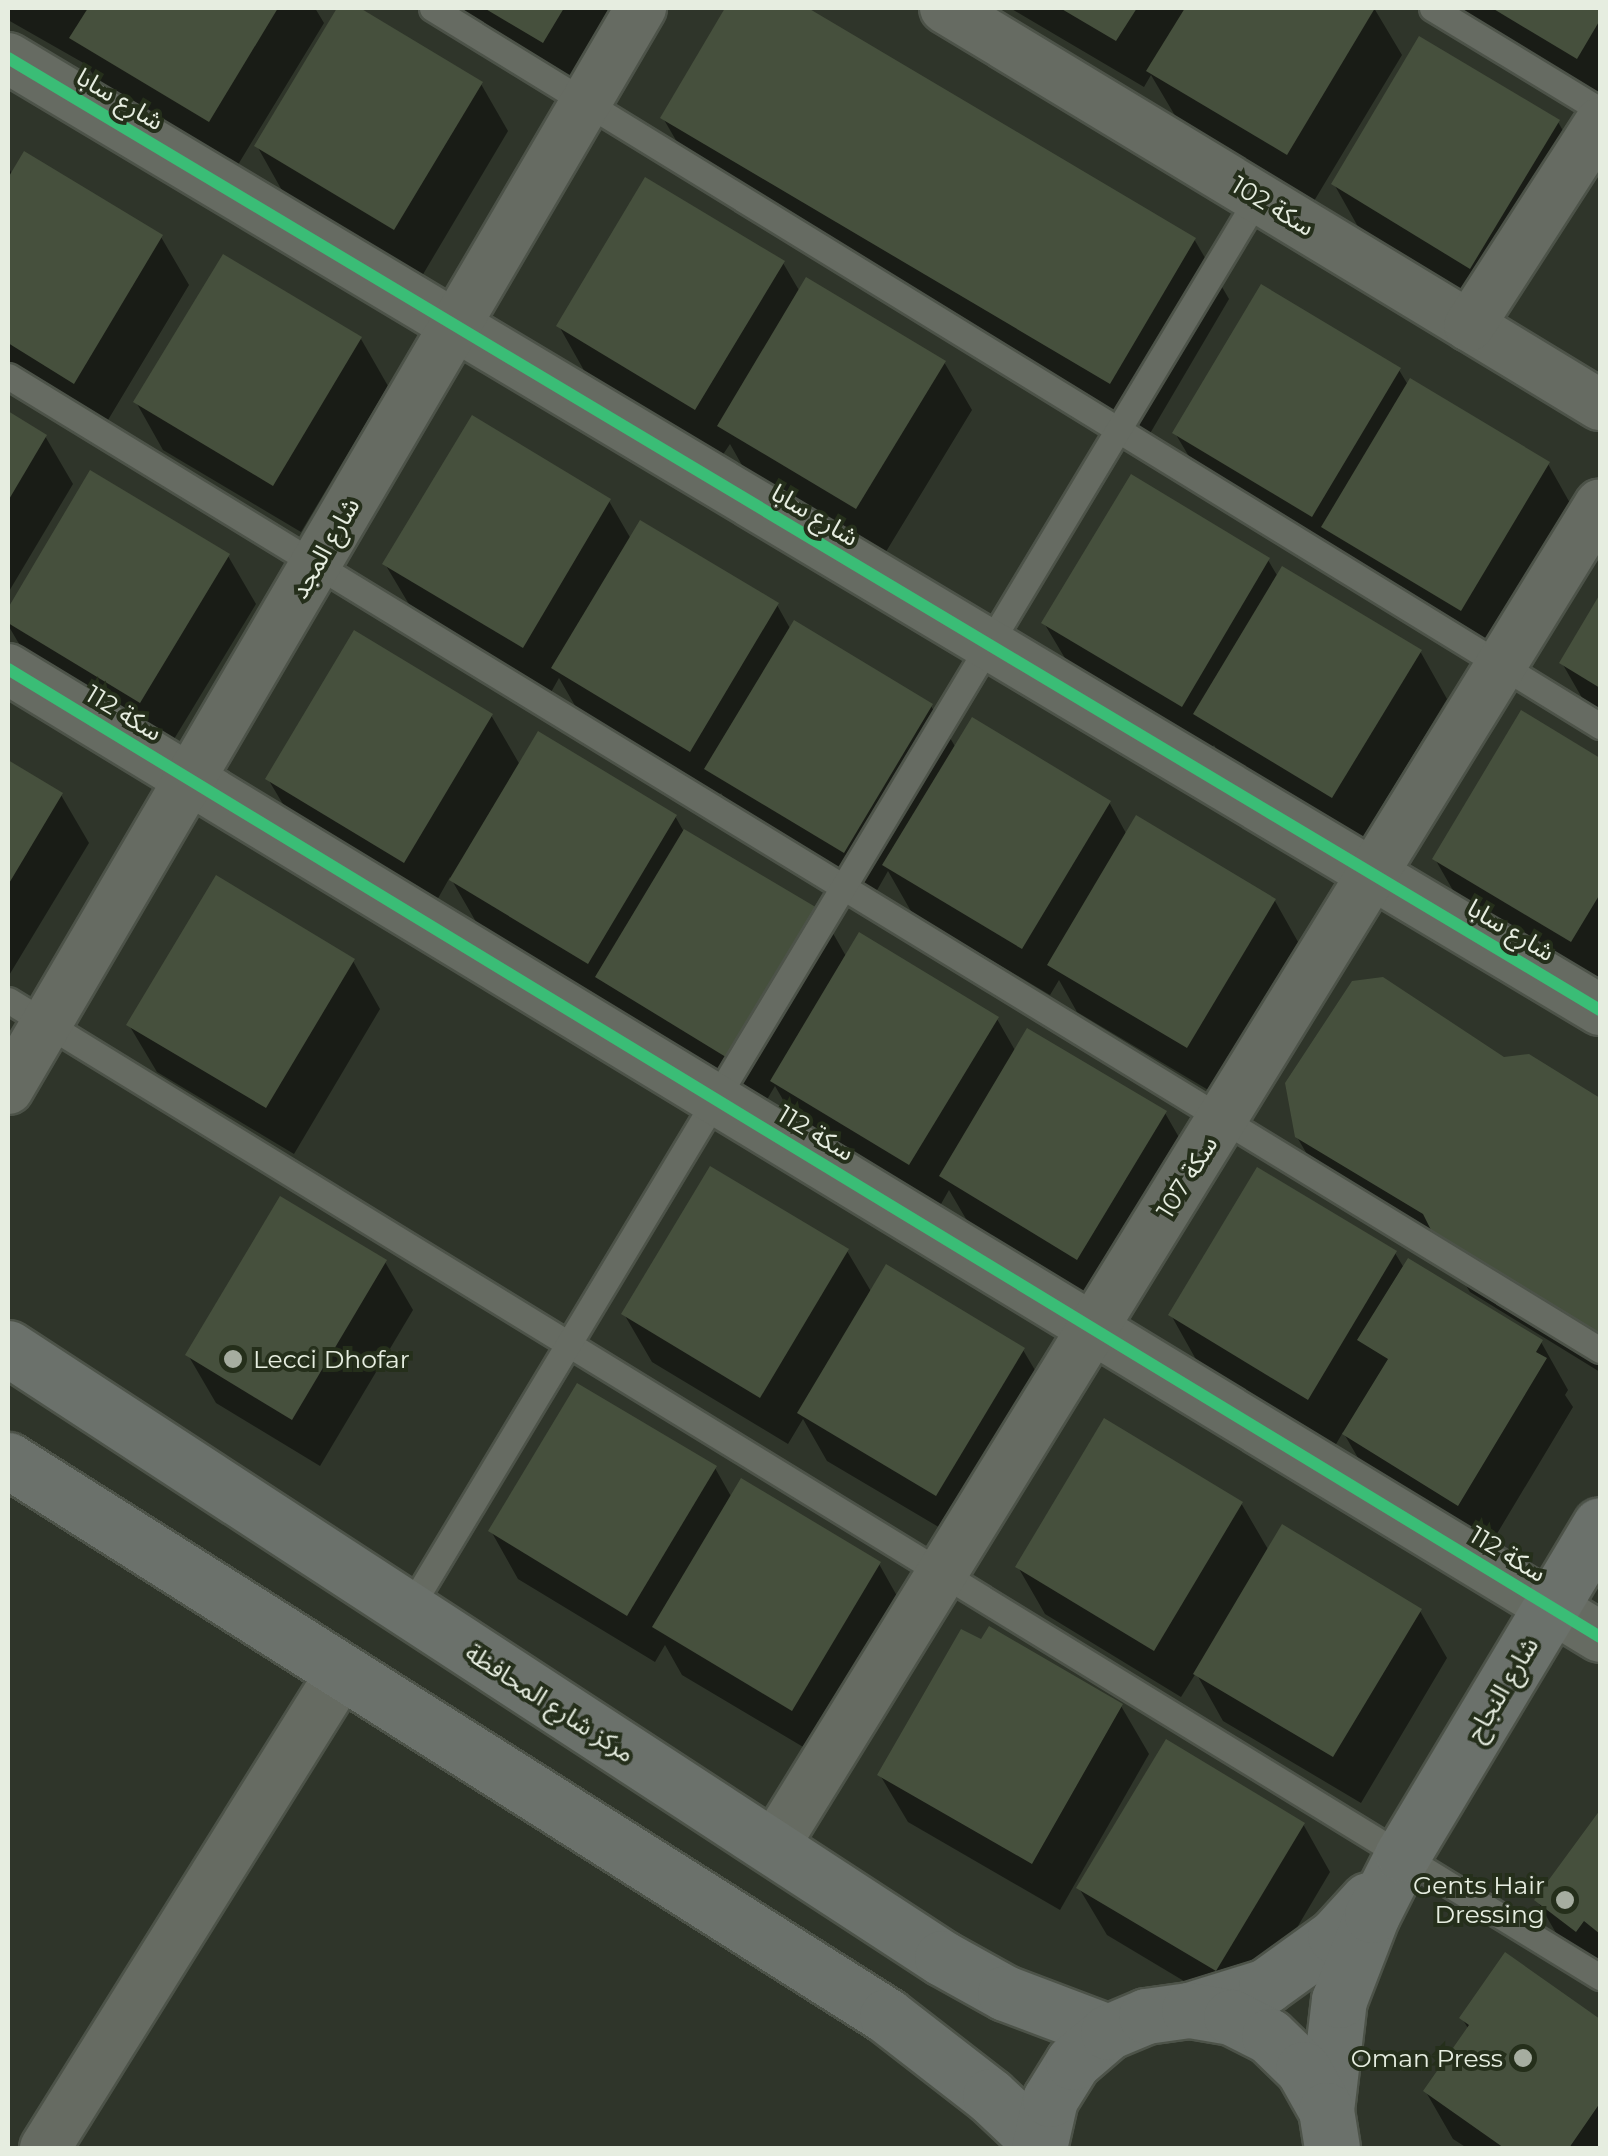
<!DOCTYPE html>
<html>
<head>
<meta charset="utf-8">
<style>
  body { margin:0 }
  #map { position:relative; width:1608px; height:2156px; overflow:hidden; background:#2f352a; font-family:Montserrat,"Noto Sans Arabic",sans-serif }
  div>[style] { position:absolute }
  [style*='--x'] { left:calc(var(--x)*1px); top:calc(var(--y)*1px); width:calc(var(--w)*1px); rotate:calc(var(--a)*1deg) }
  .shadow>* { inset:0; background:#0007 }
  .building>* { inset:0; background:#46503d }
  .roads { filter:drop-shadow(2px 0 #4d5349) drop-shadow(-2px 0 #4d5349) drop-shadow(0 2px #4d5349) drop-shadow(0 -2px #4d5349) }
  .lane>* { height:25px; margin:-12.5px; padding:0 12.5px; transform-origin:12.5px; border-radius:12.5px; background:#666b62 }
  .street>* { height:50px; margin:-25px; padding:0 25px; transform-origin:25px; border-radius:25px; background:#666b62 }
  .secondary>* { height:55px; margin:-27.5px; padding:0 27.5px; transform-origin:27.5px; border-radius:27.5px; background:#6b716b }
  .cycleway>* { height:12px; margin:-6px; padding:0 6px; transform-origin:6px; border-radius:6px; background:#3abd76 }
  .dots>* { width:28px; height:28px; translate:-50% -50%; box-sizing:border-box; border:5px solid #252f1b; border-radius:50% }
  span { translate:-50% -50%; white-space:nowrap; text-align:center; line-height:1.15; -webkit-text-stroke:8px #252f1b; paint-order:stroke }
  .street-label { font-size:25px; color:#e6ede0 }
  .poi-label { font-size:25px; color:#e6ede0 }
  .left { translate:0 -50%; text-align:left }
  .right { translate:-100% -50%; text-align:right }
  .frame { position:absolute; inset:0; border:10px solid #e6ede0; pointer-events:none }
</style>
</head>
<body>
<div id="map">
  <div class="shadow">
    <i style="clip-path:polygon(8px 8px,315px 8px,324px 23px,236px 168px,100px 86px,87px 65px,8px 20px)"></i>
    <i style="clip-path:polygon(340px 8px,355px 8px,481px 84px,508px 131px,422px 276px,284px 194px,257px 146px)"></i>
    <i style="clip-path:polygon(434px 8px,620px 8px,571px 89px)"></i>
    <i style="clip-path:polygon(728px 8px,803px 8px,1194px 239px,1229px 299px,1145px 442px,698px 178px,663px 118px)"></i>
    <i style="clip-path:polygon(1010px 8px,1374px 8px,1402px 55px,1314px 201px,1177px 119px,1151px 75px,1144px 87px)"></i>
    <i style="clip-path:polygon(1460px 8px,1600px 8px,1600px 102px,1469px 22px)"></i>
    <i style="clip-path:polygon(1558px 122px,1585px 169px,1498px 315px,1361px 232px,1334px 184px)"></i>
    <i style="clip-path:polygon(8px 166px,12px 174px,161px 237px,189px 285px,102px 430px,8px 372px)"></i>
    <i style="clip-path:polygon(783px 263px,800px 292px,944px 362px,972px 410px,884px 555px,747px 474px,730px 444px,722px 456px,586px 374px,559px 326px)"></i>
    <i style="clip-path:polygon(361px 339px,388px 386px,301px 532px,163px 450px,136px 402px)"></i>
    <i style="clip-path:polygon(1399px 370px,1408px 385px,1548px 464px,1575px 512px,1489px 657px,1203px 480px,1175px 433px)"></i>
    <i style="clip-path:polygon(8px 414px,45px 436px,73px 484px,8px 593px)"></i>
    <i style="clip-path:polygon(91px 474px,228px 556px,256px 604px,168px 749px,32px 666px,8px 625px,8px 613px)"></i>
    <i style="clip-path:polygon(609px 501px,631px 539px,777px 605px,791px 630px,931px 706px,956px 748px,1109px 802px,1127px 835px,1275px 901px,1302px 949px,1215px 1094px,1077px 1012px,1059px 980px,1050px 995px,912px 913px,888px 871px,872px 899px,735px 816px,721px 793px,717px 798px,581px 716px,559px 678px,550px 694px,413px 611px,385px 564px)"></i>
    <i style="clip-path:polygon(1268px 560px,1278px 577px,1420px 651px,1447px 699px,1359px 844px,1223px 762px,1214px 745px,1209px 753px,1072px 670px,1044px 623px)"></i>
    <i style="clip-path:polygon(1600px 599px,1600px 717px,1589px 710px,1562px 663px)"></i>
    <i style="clip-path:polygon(1522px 714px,1600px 761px,1600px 985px,1462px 906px,1435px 859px)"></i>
    <i style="clip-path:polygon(491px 715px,520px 765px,675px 816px,684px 832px,822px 914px,847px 958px,997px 1019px,1016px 1052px,1165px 1113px,1192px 1160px,1105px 1306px,969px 1224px,949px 1190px,937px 1211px,800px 1129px,775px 1086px,762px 1108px,479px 927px,450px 877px,432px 909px,296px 826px,268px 779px)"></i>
    <i style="clip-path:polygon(8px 763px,61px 795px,89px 843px,8px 977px)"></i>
    <i style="clip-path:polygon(353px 961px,380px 1009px,294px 1154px,157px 1072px,129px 1025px)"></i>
    <i style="clip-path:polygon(1528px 1056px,1600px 1101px,1600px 1372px,1470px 1292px,1459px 1274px,1332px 1197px,1297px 1137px,1503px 1060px)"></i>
    <i style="clip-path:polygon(847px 1251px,872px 1293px,1023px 1350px,1051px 1397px,964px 1542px,827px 1461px,803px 1419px,788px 1444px,652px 1362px,624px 1314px)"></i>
    <i style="clip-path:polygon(1395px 1253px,1404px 1268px,1541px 1342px,1568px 1390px,1565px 1395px,1573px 1407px,1486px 1552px,1372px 1482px,1343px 1432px,1335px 1446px,1198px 1363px,1171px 1315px)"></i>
    <i style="clip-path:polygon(385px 1262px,413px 1310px,320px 1466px,216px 1403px,188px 1355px)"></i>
    <i style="clip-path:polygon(715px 1468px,732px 1498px,879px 1564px,906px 1612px,820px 1757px,682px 1675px,665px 1645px,655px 1662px,518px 1579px,491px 1531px)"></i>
    <i style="clip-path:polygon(1241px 1503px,1269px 1551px,1420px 1611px,1447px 1658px,1361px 1803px,1223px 1721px,1196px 1673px,1181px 1697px,1045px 1614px,1018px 1567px)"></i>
    <i style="clip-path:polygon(1121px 1706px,1149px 1754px,1060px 1910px,908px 1822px,880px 1775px)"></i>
    <i style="clip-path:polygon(1600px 1815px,1600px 1957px,1596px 1963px,1556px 1933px,1537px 1900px)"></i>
    <i style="clip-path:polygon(1303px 1824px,1330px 1872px,1244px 2017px,1107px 1935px,1079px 1888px)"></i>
    <i style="clip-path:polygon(1505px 1955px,1600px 2022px,1600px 2148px,1467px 2148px,1453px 2139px,1426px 2092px,1469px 2030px,1462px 2018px)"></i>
  </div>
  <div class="building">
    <i style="clip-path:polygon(88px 8px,278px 8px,209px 122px,69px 38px)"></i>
    <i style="clip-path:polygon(337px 8px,360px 8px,483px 82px,394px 230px,254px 146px)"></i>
    <i style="clip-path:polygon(484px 8px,564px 8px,543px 43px)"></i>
    <i style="clip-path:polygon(725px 8px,808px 8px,1196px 238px,1110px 384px,660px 118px)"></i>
    <i style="clip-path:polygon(1060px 8px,1137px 8px,1116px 41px)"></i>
    <i style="clip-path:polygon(1185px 8px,1375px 8px,1287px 155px,1146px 71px)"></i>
    <i style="clip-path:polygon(1492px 8px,1600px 8px,1600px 20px,1577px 59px)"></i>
    <i style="clip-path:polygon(1419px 36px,1560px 120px,1470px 269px,1331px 184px)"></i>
    <i style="clip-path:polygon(24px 151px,163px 235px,74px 384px,8px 343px,8px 178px)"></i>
    <i style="clip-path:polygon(645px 177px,785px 261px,695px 410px,556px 326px)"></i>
    <i style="clip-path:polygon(223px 254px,362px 337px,273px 486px,133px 402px)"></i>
    <i style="clip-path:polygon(806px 277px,946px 361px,856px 509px,717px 426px)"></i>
    <i style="clip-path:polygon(1261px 284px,1401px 368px,1312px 517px,1172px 433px)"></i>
    <i style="clip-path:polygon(1410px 378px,1550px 462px,1461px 611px,1321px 527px)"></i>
    <i style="clip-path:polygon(8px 411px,47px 435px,8px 501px)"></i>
    <i style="clip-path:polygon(472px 415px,611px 499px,523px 648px,382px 564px)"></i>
    <i style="clip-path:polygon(90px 470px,230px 554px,140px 703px,8px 623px,8px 608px)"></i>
    <i style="clip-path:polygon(1131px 474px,1270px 558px,1182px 707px,1041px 623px)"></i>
    <i style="clip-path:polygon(640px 520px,779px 603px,690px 752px,551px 668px)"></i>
    <i style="clip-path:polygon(1282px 566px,1422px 650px,1332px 798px,1193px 714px)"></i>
    <i style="clip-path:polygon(1600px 594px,1600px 688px,1559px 663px)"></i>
    <i style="clip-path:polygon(794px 620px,933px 704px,844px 853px,704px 769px)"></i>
    <i style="clip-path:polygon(354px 630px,493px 714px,404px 863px,265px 779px)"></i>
    <i style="clip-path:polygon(1521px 710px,1600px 758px,1600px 894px,1571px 942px,1432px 859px)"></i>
    <i style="clip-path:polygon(972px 717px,1111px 801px,1022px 949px,882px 865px)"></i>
    <i style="clip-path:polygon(538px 731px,677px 815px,588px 964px,449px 880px)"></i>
    <i style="clip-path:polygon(8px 760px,63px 793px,8px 885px)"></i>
    <i style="clip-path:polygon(1136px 815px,1276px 899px,1187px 1048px,1047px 965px)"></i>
    <i style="clip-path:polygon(684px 829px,824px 912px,734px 1062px,595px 977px)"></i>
    <i style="clip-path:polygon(216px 875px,355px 959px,266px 1108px,126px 1025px)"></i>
    <i style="clip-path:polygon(859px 932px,999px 1017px,909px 1165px,770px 1081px)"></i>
    <i style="clip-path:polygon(1383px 977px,1504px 1057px,1529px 1054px,1600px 1098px,1599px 1334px,1432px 1232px,1423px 1214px,1295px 1137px,1285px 1083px,1352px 981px)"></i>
    <i style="clip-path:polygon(1027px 1028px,1167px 1111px,1077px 1260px,939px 1176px)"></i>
    <i style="clip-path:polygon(710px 1166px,849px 1249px,760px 1398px,621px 1314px)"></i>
    <i style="clip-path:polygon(1257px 1167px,1397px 1251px,1308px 1400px,1168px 1315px)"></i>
    <i style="clip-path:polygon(280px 1196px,387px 1260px,292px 1420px,185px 1355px)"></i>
    <i style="clip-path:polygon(1408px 1258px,1543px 1340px,1536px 1352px,1547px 1358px,1458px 1506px,1342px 1434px,1388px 1359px,1357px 1340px)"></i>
    <i style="clip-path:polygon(886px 1264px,1025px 1348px,936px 1496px,797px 1413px)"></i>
    <i style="clip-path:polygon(577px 1383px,717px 1466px,627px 1616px,488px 1531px)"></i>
    <i style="clip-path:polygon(1104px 1418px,1243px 1502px,1154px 1651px,1015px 1567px)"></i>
    <i style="clip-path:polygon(741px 1478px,881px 1562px,792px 1711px,652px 1627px)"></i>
    <i style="clip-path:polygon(1282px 1524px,1422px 1609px,1333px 1757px,1193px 1674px)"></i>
    <i style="clip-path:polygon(989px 1626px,1123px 1704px,1032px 1864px,877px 1775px,961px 1629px,981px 1639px)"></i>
    <i style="clip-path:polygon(1166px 1739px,1305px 1823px,1216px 1971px,1076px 1888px)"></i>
    <i style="clip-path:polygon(1600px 1810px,1600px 1934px,1584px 1921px,1576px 1932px,1534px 1900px)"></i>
    <i style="clip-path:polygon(1505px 1952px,1600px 2019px,1600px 2103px,1569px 2148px,1504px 2148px,1423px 2091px,1469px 2025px,1459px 2018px)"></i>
  </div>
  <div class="roads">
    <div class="lane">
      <i style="--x:432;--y:8;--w:1371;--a:31.58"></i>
      <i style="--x:1432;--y:8;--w:197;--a:31.3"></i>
      <i style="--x:8;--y:376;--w:1866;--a:31.46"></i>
      <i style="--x:8;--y:1000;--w:1868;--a:31.54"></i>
      <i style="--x:408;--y:1611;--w:1650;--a:-58.99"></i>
    </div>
    <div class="street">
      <i style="--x:945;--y:8;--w:766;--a:31.22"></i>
      <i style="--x:8;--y:58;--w:1855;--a:30.88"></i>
      <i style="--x:1469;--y:326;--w:242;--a:-57.2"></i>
      <i style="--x:8;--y:669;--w:1863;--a:31.3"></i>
      <i style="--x:8;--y:1089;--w:1253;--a:-59.65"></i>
      <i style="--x:772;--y:1849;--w:1579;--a:-58.38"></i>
      <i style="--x:45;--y:2148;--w:561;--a:-58.04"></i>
    </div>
    <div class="secondary">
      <i style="--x:8;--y:1348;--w:1116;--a:33.15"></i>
      <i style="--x:942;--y:1958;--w:72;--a:29.1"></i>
      <i style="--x:1005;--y:1993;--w:110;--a:20.7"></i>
      <i style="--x:8;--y:1460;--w:1040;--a:32.31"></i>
      <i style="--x:887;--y:2016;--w:130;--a:37.8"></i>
      <i style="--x:990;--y:2096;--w:67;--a:43.2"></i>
      <i style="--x:1189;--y:2010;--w:81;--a:-17.3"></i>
      <i style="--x:1266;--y:1986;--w:85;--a:-35.9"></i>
      <i style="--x:1335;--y:1936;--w:49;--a:-47.5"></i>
      <i style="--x:1326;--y:2110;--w:111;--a:-83.3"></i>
      <i style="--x:1339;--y:2000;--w:91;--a:-68.8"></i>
      <i style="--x:1372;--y:1915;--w:68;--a:-63.1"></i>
      <i style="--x:1403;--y:1854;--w:383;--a:-59.1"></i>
      <i style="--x:1039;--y:2148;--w:50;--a:-77.3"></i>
      <i style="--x:1050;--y:2099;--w:44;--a:-58.1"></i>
      <i style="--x:1073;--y:2062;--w:46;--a:-40.6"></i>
      <i style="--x:1108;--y:2032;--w:41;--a:-22.8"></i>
      <i style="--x:1146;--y:2016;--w:43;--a:-7.9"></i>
      <i style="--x:1189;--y:2010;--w:43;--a:9.5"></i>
      <i style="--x:1231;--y:2017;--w:42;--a:26.6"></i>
      <i style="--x:1269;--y:2036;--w:47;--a:44.1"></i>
      <i style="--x:1303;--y:2069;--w:47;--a:60.7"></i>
      <i style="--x:1326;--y:2110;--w:38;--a:81"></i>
    </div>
  </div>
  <div class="cycleway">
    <i style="--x:8;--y:58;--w:1855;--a:30.88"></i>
    <i style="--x:8;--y:669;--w:1863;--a:31.3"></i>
  </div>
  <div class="dots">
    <i style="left:233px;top:1359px;background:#a6ada0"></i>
    <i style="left:1565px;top:1900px;background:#a6ada0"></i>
    <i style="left:1523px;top:2058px;background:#a6ada0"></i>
  </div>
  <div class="street-label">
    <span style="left:120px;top:99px;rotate:31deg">شارع سابا</span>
    <span style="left:1273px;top:206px;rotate:31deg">سكة 102</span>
    <span style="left:815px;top:515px;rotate:31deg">شارع سابا</span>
    <span style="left:325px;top:548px;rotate:-60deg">شارع المجد</span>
    <span style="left:124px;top:713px;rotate:31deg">سكة 112</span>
    <span style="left:1511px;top:930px;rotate:31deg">شارع سابا</span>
    <span style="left:816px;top:1133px;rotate:31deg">سكة 112</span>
    <span style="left:1187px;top:1177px;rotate:-58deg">سكة 107</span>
    <span style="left:1508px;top:1554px;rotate:31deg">سكة 112</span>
    <span style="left:1502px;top:1689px;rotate:-59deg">شارع النجاح</span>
    <span style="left:550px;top:1703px;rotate:33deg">مركز شارع المحافظة</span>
  </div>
  <div class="poi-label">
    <span class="left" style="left:253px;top:1359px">Lecci Dhofar</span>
    <span class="right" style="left:1545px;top:1900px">Gents Hair<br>Dressing</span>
    <span class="right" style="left:1503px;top:2058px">Oman Press</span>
  </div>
  <div class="frame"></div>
</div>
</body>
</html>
